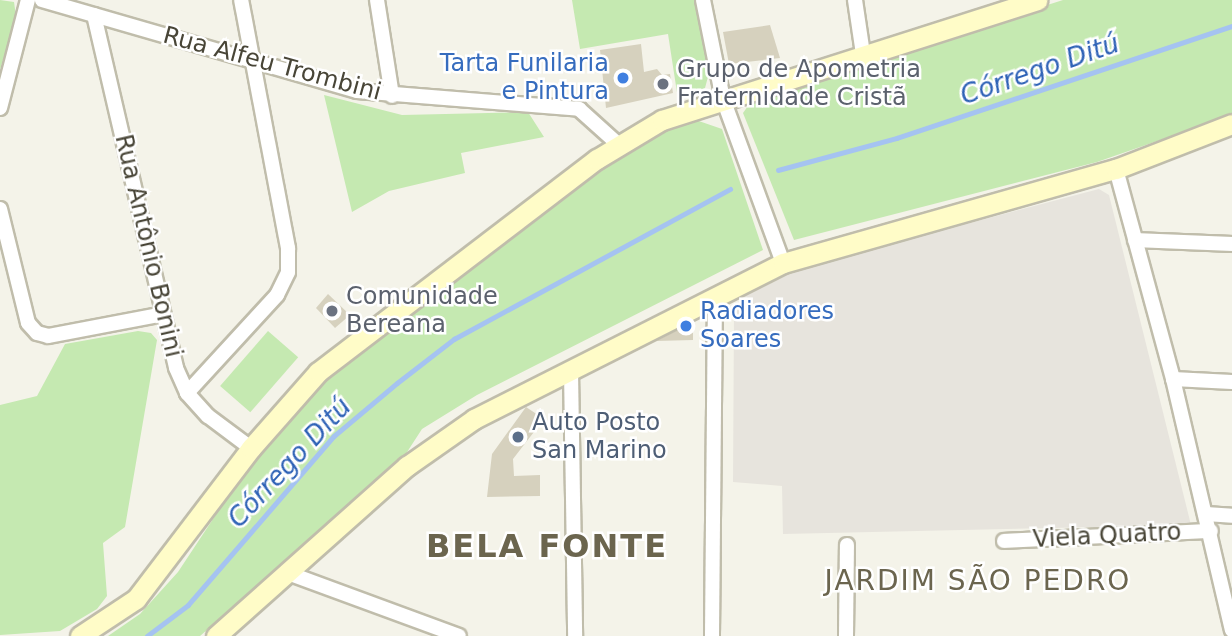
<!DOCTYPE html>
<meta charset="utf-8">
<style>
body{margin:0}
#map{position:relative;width:1232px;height:636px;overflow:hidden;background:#f4f3e9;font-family:"DejaVu Sans",sans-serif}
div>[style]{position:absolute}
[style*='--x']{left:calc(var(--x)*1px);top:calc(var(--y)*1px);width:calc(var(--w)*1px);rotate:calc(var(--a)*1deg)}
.industrial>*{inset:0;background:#e7e4dd}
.green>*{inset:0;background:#c5e9b1;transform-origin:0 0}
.stream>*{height:4.5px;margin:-2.25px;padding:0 2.25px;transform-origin:2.25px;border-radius:2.25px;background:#a5c3f1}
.building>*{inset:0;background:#d6d1be}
.roads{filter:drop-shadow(2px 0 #c0bdab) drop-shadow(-2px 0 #c0bdab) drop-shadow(0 2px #c0bdab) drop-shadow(0 -2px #c0bdab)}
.street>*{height:14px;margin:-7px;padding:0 7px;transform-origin:7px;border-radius:7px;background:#fff}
.secondary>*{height:19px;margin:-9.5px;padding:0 9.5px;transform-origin:9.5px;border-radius:9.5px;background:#fffcc8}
.dots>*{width:19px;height:19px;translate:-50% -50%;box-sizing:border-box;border:4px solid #fff;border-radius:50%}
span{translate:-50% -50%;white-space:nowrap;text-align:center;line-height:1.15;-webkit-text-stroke:5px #fff;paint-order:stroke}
.street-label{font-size:24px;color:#484537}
.shop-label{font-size:24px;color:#366cbe}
.right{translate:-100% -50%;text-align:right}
.left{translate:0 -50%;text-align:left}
.worship-label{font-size:24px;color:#5b616d}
.service-label{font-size:24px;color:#4e5e75}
.water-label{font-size:26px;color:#2e62b6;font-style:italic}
.quarter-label{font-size:28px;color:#6b654e;letter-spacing:2px}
.district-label{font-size:32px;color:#6b654e;font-weight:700;letter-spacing:2px}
</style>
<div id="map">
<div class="industrial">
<i style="clip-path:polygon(1099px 189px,1109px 195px,1191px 525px,783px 534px,782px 486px,733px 482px,734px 311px,746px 292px,802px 267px)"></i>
</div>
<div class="green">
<i style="clip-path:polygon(0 0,14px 2px,16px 16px,0 70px)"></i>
<i style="clip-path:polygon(572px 0,696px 0,709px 73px,705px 88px,678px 99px,668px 34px,580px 49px)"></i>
<i style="clip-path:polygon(1063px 0,1232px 0,1232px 115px,1097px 162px,794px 240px,743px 113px,753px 99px)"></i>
<i style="clip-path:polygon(324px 95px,402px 115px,528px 112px,544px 137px,461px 153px,465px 173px,389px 191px,352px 212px)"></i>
<i style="clip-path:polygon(693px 119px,722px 129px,763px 250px,477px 395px,422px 429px,398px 466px,200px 636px,108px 636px,140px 614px,178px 572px,256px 454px,324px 378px,627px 152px,668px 126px)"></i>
<i style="clip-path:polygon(138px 331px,151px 333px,157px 340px,125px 527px,103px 543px,107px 596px,97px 609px,60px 631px,0 635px,0 405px,37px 396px,65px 344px)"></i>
<i style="left:268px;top:331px;width:40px;height:73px;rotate:41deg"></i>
</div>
<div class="stream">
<i style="--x:778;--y:170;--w:123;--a:-15.1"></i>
<i style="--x:897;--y:138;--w:353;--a:-18.5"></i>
<i style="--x:147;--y:636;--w:51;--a:-37.1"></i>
<i style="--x:188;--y:605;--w:223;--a:-49.2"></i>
<i style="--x:334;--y:436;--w:82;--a:-40.1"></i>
<i style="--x:397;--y:383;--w:72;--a:-37.7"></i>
<i style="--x:454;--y:339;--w:314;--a:-28.5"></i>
</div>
<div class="building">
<i style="clip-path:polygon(770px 25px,780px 58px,729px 64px,723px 32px)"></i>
<i style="clip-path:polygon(641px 44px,644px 72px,657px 69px,662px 75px,670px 74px,673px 93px,606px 108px,600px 50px)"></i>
<i style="clip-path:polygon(328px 294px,350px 315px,335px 328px,316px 308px)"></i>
<i style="clip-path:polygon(693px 322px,693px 340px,656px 341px)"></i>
<i style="clip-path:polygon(526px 407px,544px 419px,513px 459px,514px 476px,540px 475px,540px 496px,487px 497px,492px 454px)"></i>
</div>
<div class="roads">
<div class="street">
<i style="--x:42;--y:0;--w:328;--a:16.1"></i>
<i style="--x:357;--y:91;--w:223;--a:4.6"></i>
<i style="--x:579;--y:109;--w:54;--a:42"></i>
<i style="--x:377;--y:0;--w:97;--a:81.1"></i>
<i style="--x:703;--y:0;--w:101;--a:78.6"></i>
<i style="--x:723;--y:99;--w:175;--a:69.9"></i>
<i style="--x:855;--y:0;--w:55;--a:81.6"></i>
<i style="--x:94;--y:15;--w:362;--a:76.9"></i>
<i style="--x:176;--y:368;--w:27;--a:66"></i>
<i style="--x:187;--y:393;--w:31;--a:48"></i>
<i style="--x:208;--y:416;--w:54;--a:36.7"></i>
<i style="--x:0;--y:108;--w:112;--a:-75.5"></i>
<i style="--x:1116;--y:169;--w:218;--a:74.8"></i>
<i style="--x:1173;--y:379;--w:258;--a:76.8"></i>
<i style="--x:0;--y:209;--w:117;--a:76.2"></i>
<i style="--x:28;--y:323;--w:13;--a:48"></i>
<i style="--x:37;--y:333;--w:11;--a:15"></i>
<i style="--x:48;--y:336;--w:117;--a:-10.8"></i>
<i style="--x:1135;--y:240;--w:97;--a:2.4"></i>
<i style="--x:571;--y:371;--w:265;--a:89.1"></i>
<i style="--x:1173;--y:379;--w:59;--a:2.9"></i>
<i style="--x:187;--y:393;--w:133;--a:-47.4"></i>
<i style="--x:277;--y:295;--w:25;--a:-64"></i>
<i style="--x:288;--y:272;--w:24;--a:-90"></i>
<i style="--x:288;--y:248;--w:252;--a:-100.7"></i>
<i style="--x:1206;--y:514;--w:26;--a:4"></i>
<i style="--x:1004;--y:541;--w:207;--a:-2.8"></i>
<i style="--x:288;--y:573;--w:182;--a:20.2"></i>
<i style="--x:712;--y:636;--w:337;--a:-89.5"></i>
<i style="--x:846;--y:636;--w:91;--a:-89.4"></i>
</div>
<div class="secondary">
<i style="--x:80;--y:636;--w:67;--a:-33.5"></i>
<i style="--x:136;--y:599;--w:190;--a:-52.7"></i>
<i style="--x:251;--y:448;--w:101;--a:-48.6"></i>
<i style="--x:318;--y:372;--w:351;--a:-37.4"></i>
<i style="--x:597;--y:159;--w:76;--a:-31"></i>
<i style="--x:662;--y:120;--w:394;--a:-17.7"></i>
<i style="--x:216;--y:636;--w:256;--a:-41.7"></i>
<i style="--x:407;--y:466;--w:82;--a:-35"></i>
<i style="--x:474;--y:419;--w:346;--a:-26.8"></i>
<i style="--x:783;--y:263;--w:346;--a:-15.8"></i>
<i style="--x:1116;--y:169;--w:124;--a:-21.2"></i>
</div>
</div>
<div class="dots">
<i style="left:623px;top:78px;background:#3f7fe0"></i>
<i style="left:663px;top:84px;background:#6b7280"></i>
<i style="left:332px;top:311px;background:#6b7280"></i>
<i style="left:686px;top:326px;background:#3f7fe0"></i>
<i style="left:518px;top:437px;background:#5c6f8a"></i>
</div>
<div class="street-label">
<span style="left:272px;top:64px;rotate:15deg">Rua Alfeu Trombini</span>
<span style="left:148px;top:246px;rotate:77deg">Rua Antônio Bonini</span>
<span style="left:1107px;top:536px;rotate:-3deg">Viela Quatro</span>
</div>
<div class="shop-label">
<span class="right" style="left:609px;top:78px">Tarta Funilaria<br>e Pintura</span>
<span class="left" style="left:700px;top:326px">Radiadores<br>Soares</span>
</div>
<div class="worship-label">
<span class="left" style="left:677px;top:84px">Grupo de Apometria<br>Fraternidade Cristã</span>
<span class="left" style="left:346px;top:311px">Comunidade<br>Bereana</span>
</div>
<div class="service-label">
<span class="left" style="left:532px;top:437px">Auto Posto<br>San Marino</span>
</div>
<div class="water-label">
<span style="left:1040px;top:70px;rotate:-19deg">Córrego Ditú</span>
<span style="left:290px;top:463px;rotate:-47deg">Córrego Ditú</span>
</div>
<div class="quarter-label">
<span style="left:978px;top:581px">JARDIM SÃO PEDRO</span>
</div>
<div class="district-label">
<span style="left:547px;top:546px">BELA FONTE</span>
</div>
</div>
